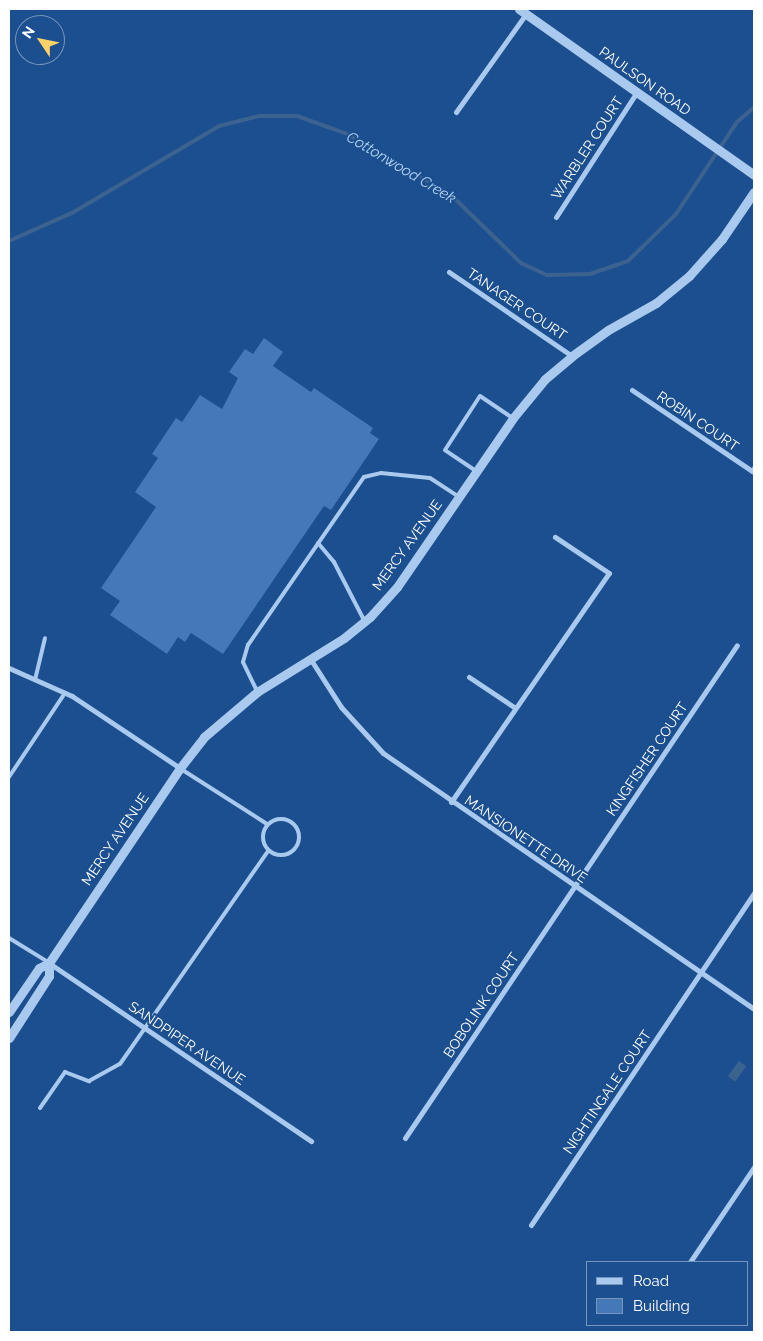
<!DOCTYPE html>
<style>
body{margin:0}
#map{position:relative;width:763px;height:1341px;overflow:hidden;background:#1b4f8f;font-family:Raleway,sans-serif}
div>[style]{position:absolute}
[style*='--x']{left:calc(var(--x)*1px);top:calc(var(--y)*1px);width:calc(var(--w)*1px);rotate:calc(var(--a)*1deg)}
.water>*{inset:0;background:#3c6290;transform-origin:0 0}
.stream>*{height:4px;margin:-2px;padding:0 2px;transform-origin:2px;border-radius:2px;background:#3c6290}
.building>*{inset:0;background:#4478b7}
.service>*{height:4px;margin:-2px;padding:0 2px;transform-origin:2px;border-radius:2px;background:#a9c9ee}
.service>.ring{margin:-2px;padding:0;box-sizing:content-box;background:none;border:4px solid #a9c9ee;border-radius:50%}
.minor>*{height:5px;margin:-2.5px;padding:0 2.5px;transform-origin:2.5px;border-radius:2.5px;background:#a9c9ee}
.tertiary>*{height:9px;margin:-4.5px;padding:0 4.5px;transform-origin:4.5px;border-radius:4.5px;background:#a9c9ee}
span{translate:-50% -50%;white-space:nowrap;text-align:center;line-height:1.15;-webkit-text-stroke:4px #1b4f8f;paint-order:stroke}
.street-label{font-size:14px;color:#fff}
.water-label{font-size:15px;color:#b5d3f5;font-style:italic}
.frame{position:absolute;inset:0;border:10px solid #fff;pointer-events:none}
.legend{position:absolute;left:586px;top:1261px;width:162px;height:65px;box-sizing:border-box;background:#1b4f8f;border:1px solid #7695bc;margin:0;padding:6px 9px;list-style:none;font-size:15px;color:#fff}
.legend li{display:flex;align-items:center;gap:10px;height:25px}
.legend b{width:25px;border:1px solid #7695bc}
.north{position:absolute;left:15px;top:15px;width:50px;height:50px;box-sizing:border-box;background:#1b4f8f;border:1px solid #7695bc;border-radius:50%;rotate:304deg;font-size:14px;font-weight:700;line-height:20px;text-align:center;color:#fff}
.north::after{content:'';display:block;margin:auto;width:18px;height:22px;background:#ffd166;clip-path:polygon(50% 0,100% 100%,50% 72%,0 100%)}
</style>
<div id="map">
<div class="water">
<i style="left:739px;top:1061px;width:9px;height:19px;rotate:36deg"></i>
</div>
<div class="stream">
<i style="--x:9;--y:241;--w:69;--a:-24"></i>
<i style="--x:72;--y:213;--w:171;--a:-30.6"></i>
<i style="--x:219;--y:126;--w:41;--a:-14"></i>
<i style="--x:259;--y:116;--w:38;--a:0"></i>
<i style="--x:297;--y:116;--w:53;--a:19.8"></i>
<i style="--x:347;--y:134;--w:121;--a:30.4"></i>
<i style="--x:451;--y:195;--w:98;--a:44.2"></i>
<i style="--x:521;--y:263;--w:29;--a:25"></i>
<i style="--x:547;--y:275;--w:43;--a:-1.3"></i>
<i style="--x:590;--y:274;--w:40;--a:-18.9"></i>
<i style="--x:628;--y:261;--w:67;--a:-44.4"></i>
<i style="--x:676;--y:214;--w:110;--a:-56.5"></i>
<i style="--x:737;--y:122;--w:23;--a:-41"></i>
</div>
<div class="building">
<i style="clip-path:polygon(264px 338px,283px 352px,273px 366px,311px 392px,314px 388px,373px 428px,370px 433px,379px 439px,331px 510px,324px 506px,223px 654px,191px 633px,185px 642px,178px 637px,167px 654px,110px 615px,120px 601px,101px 588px,156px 507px,135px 492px,158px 458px,152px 454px,176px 418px,182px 422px,200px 395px,222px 409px,238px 378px,229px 372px,245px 349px,253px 354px)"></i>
</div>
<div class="service">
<i style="--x:476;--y:471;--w:37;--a:-146"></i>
<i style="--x:445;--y:450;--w:64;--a:-57.1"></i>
<i style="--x:480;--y:396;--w:40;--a:34"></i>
<i style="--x:318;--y:543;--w:25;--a:50"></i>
<i style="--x:334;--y:562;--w:65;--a:62.7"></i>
<i style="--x:35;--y:680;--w:43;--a:-76.6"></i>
<i style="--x:257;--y:691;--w:32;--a:-116"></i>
<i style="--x:243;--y:662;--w:18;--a:-74"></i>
<i style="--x:248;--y:645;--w:204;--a:-55.4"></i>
<i style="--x:364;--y:477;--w:17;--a:-13"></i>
<i style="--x:381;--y:473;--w:49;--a:5.8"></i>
<i style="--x:430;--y:478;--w:35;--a:33"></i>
<i style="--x:181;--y:769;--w:102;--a:32.6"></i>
<i style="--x:9;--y:777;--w:101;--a:-56.3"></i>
<i class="ring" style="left:263px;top:819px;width:32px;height:32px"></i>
<i style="--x:9;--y:938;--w:46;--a:31.6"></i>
<i style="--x:40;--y:1108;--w:44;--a:-55.2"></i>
<i style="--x:65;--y:1072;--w:26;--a:21"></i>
<i style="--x:89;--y:1081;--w:35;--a:-29"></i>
<i style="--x:120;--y:1064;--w:259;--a:-55.2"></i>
</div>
<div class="minor">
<i style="--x:456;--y:112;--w:120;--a:-54.5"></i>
<i style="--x:556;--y:217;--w:149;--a:-57.1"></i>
<i style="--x:449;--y:272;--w:149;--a:34.3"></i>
<i style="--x:632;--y:390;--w:145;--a:34"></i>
<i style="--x:752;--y:471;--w:4;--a:-56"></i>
<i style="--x:311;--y:660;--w:56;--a:57.4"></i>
<i style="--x:341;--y:707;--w:62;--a:47.6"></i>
<i style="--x:383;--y:753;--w:451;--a:34.6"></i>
<i style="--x:9;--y:668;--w:69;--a:24"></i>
<i style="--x:72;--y:696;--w:130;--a:33.7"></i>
<i style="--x:469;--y:677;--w:54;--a:33.7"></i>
<i style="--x:451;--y:802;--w:278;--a:-55.4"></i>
<i style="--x:609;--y:573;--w:65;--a:-146.3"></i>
<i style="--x:49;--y:963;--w:317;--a:34.2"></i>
<i style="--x:405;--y:1138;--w:594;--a:-56.04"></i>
<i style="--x:531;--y:1225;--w:400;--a:-56.1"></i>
<i style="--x:690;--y:1262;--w:115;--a:-56"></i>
</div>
<div class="tertiary">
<i style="--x:519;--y:9;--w:288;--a:35.2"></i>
<i style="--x:9;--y:1012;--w:53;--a:-55.7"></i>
<i style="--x:39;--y:968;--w:11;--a:-27"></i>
<i style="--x:49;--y:963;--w:235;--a:-56.1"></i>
<i style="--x:180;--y:768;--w:39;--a:-52"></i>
<i style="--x:204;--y:737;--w:70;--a:-40.3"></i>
<i style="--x:257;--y:692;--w:102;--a:-31.8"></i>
<i style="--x:344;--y:638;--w:33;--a:-39"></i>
<i style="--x:370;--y:617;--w:40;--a:-48"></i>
<i style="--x:397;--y:587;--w:205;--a:-55.5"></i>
<i style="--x:513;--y:418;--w:50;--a:-50.6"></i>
<i style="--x:545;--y:379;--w:35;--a:-40"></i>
<i style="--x:572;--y:356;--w:44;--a:-35.8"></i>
<i style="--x:608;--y:330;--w:55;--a:-29.4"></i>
<i style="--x:656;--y:303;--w:43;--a:-39.3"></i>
<i style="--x:689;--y:276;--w:50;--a:-48.3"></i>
<i style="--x:722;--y:239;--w:57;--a:-55.8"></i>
<i style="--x:9;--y:1038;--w:74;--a:-57.2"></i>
<i style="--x:49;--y:976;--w:13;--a:-90"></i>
</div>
<div class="street-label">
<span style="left:645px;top:81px;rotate:35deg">PAULSON ROAD</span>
<span style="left:587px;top:148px;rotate:-57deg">WARBLER COURT</span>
<span style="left:517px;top:304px;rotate:34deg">TANAGER COURT</span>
<span style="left:698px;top:421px;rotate:34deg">ROBIN COURT</span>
<span style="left:407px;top:545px;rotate:-54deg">MERCY AVENUE</span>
<span style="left:647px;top:759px;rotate:-56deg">KINGFISHER COURT</span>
<span style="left:115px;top:839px;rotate:-56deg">MERCY AVENUE</span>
<span style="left:526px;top:839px;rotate:34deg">MANSIONETTE DRIVE</span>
<span style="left:481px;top:1005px;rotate:-56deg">BOBOLINK COURT</span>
<span style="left:187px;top:1043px;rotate:34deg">SANDPIPER AVENUE</span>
<span style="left:607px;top:1092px;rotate:-56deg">NIGHTINGALE COURT</span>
</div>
<div class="water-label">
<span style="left:401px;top:168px;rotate:31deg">Cottonwood Creek</span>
</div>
<div class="frame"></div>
<ul class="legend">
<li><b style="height:6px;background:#a9c9ee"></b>Road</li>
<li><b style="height:14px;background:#4478b7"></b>Building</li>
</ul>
<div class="north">N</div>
</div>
